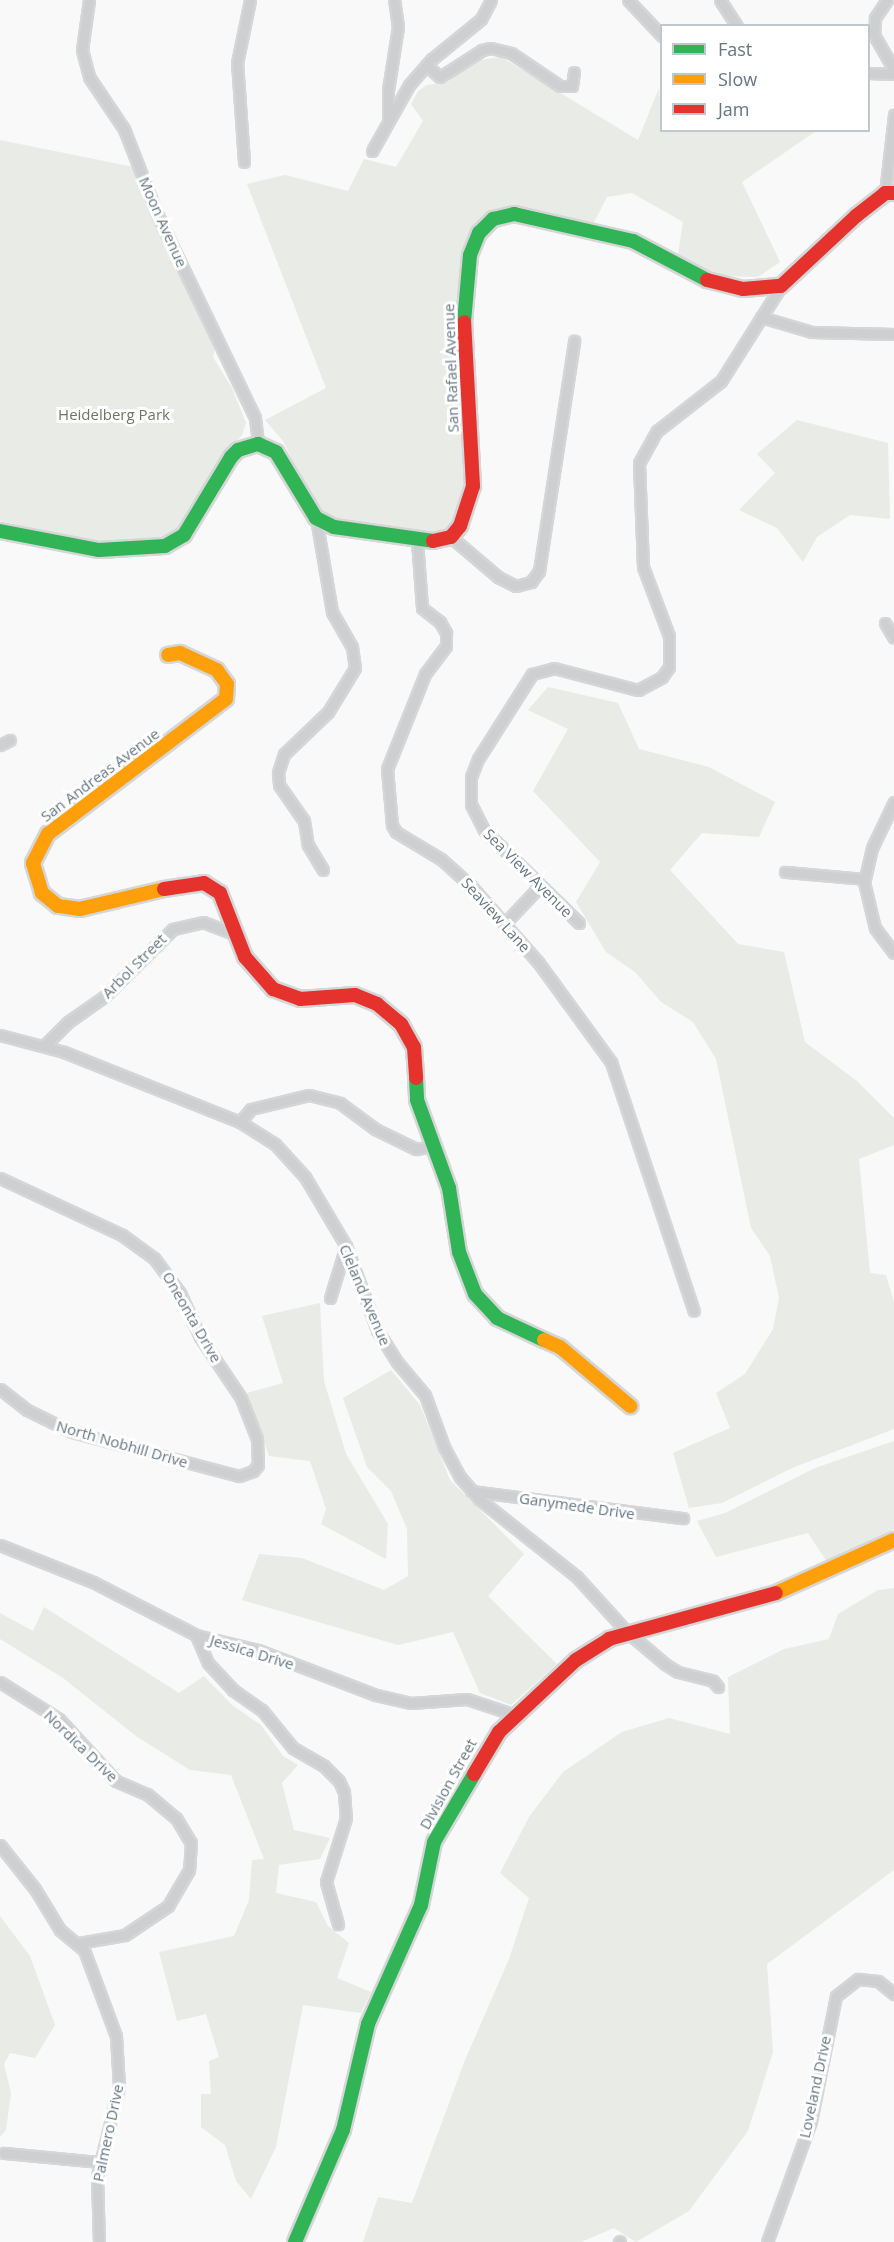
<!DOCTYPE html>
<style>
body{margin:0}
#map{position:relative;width:894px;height:2242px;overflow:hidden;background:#f9f9f9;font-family:"Open Sans",sans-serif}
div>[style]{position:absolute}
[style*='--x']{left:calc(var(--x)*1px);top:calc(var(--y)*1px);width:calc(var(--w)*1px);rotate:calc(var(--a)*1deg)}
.green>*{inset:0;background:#e8ebe6}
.roads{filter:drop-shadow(2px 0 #d5d6d7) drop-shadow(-2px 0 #d5d6d7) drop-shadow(0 2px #d5d6d7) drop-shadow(0 -2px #d5d6d7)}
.street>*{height:9px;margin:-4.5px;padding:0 4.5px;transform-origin:4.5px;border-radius:4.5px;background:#cecfd0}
.fast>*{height:14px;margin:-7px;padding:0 7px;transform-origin:7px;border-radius:7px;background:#30b455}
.slow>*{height:14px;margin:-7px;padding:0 7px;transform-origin:7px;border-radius:7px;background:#ff9f0a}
.jam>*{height:14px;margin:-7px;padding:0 7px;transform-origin:7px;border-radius:7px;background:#e5322d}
span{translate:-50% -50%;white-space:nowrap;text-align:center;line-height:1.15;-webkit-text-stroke:6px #fff;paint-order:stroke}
.street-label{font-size:15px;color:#657683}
.park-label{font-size:15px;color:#687a64}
.legend{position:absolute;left:660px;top:24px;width:210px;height:108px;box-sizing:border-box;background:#fff;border:2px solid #c1c8cd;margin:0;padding:8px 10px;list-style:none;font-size:18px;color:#657683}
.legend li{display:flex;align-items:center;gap:12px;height:30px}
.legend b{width:30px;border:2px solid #c1c8cd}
</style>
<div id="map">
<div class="green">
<i style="clip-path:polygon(501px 57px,638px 140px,659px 88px,662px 130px,816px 131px,742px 182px,780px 262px,758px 277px,717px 276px,678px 254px,683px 222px,632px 193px,607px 197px,593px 224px,487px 217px,474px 228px,463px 254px,458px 344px,466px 502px,446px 532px,364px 527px,325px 515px,308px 493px,283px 441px,265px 420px,326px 388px,247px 184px,285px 175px,348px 191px,364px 159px,396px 167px,423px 121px,411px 104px,418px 91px,427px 85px,448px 82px,474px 61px)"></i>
<i style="clip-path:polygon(0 140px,134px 167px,155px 223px,215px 348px,213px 357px,232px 388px,246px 423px,242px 435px,224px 455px,180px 528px,161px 539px,98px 543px,0 521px)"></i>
<i style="clip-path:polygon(797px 420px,888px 443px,890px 519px,850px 515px,817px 537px,803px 562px,777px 528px,739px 510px,775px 473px,757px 454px)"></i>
<i style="clip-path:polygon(548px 687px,618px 703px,639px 749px,709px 767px,775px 802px,759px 837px,702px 833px,670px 870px,738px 944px,784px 952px,805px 1042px,857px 1081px,894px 1118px,894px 1145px,859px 1159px,870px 1273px,886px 1275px,894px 1302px,894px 1429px,792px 1468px,722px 1503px,689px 1508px,673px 1453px,730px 1428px,716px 1393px,745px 1374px,773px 1329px,779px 1298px,770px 1256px,751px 1228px,716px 1059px,693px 1022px,661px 1002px,635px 972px,606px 952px,576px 902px,600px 862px,533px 791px,568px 729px,528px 710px)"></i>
<i style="clip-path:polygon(320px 1303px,324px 1381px,346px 1454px,388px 1524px,386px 1559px,321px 1524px,326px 1509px,310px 1461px,269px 1456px,247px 1393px,283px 1383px,262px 1316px)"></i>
<i style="clip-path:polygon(391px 1370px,420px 1405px,450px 1480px,524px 1554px,488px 1596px,557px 1664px,511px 1705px,480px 1693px,453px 1632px,398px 1645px,242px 1600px,259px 1554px,302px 1558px,384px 1590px,408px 1576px,407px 1529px,391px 1491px,367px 1467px,343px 1398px)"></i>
<i style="clip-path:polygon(894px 1441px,894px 1529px,827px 1562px,808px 1533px,716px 1557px,697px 1521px,725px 1513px,815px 1468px)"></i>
<i style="clip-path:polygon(894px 1588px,894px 1870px,767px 1964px,773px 2052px,748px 2131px,689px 2211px,636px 2242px,614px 2228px,581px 2242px,363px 2242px,378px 2197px,412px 2203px,465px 2060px,509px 1959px,529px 1898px,500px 1873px,529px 1817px,563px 1772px,622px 1732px,669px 1718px,730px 1734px,728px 1677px,784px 1649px,829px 1639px,838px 1614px,878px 1590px)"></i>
<i style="clip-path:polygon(44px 1607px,179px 1693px,204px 1676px,232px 1705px,261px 1725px,283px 1756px,298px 1765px,282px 1783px,294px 1830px,330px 1838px,320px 1859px,279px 1865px,276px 1893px,316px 1902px,328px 1926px,349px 1943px,337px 1978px,371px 1992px,361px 2013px,303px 2005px,276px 2147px,251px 2199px,236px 2181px,225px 2145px,201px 2127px,201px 2094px,211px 2094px,209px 2061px,219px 2057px,206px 2014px,177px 2021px,159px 1952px,234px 1936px,249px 1900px,252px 1860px,264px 1859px,231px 1775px,190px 1770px,136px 1736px,63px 1678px,0 1639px,0 1613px,33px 1631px)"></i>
<i style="clip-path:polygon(0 1916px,30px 1956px,55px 2025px,35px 2058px,10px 2053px,4px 2064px,11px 2093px,6px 2130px,0 2137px)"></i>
</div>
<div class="roads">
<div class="street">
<i style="--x:89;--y:0;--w:50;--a:98"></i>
<i style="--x:82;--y:50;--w:28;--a:75"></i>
<i style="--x:89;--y:77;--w:63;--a:56.1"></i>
<i style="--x:124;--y:129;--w:93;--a:68.7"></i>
<i style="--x:158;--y:216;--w:224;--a:64.3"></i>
<i style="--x:255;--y:418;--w:26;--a:83"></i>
<i style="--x:628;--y:0;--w:50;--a:46.6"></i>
<i style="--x:720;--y:0;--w:31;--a:57"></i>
<i style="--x:887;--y:0;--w:22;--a:124"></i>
<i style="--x:875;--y:18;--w:17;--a:93"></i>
<i style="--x:874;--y:35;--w:39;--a:60"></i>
<i style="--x:426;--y:65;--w:18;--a:41"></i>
<i style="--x:440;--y:77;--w:50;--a:-32.7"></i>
<i style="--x:482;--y:50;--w:9;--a:-13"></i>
<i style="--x:491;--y:48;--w:21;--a:14"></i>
<i style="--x:511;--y:53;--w:59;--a:34"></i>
<i style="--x:560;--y:86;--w:12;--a:0"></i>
<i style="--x:572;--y:86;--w:14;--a:-82"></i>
<i style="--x:868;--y:73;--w:26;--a:2"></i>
<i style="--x:388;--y:119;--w:29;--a:-90"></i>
<i style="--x:388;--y:90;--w:64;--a:-81"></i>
<i style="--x:398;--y:27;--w:27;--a:-98"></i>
<i style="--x:372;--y:151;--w:76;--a:-60.7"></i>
<i style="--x:409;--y:85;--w:35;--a:-49"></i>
<i style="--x:432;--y:59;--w:63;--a:-39.2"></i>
<i style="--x:481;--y:19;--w:21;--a:-62"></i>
<i style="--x:244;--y:162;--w:99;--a:-94"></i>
<i style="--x:237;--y:63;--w:64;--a:-78.3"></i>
<i style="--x:885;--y:193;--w:79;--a:-83.4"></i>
<i style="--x:761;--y:317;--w:53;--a:16.4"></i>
<i style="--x:812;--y:332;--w:82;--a:1.4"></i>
<i style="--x:316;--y:518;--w:95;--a:80.3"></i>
<i style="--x:332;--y:612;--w:40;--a:60.3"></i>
<i style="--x:352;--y:647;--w:21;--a:82"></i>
<i style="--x:355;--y:668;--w:52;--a:121.5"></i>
<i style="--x:328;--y:712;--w:61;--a:136.3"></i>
<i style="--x:284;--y:754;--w:20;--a:108"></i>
<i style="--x:278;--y:773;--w:12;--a:85"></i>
<i style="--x:279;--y:785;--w:44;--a:55.2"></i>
<i style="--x:304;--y:821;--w:24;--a:81"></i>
<i style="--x:308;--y:845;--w:29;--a:59"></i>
<i style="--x:451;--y:537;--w:62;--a:40.4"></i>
<i style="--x:498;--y:577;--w:20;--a:27"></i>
<i style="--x:516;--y:586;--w:16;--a:-15"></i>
<i style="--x:531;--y:582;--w:14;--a:-54"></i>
<i style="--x:539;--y:571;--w:233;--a:-81.3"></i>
<i style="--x:417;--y:541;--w:67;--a:85.7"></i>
<i style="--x:422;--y:608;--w:23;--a:38"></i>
<i style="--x:440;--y:622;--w:13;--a:61"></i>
<i style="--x:446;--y:633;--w:13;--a:90"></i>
<i style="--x:446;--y:646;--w:35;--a:127"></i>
<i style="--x:425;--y:674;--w:102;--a:111.8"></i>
<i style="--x:387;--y:769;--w:56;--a:84.9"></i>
<i style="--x:392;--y:825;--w:8;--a:60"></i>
<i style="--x:396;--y:832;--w:52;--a:31"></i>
<i style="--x:441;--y:859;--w:39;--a:42"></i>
<i style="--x:470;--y:885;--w:103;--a:48.6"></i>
<i style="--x:538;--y:962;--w:124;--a:53.9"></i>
<i style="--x:611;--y:1062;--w:262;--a:71.6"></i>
<i style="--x:885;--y:623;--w:17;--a:59"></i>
<i style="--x:0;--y:745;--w:11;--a:-27"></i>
<i style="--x:894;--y:802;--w:51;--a:115.6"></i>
<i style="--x:872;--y:848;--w:35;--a:103"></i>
<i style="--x:864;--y:882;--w:47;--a:76.6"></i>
<i style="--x:875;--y:928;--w:31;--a:53"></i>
<i style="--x:785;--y:872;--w:80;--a:5"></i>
<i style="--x:505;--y:923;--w:51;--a:-46.6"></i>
<i style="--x:579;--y:923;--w:133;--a:-135.6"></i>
<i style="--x:484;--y:830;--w:29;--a:-117"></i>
<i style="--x:471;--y:804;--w:27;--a:-90"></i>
<i style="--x:471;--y:777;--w:19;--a:-69"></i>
<i style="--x:478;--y:759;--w:101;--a:-57.6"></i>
<i style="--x:532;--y:674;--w:23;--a:-15"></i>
<i style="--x:554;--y:668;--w:87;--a:14.7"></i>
<i style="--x:638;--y:690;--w:27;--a:-28"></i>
<i style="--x:662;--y:677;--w:12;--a:-55"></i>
<i style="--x:669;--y:667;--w:31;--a:-90"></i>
<i style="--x:669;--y:636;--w:74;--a:-110.6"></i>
<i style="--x:643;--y:567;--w:104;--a:-92.2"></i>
<i style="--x:639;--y:463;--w:37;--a:-61"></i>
<i style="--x:657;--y:431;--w:81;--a:-38"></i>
<i style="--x:721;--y:381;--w:112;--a:-57.7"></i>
<i style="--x:0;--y:1035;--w:66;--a:14.9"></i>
<i style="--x:64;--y:1052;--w:189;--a:21.7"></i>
<i style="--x:240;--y:1122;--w:41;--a:32.2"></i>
<i style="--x:275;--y:1144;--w:45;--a:47.7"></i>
<i style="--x:305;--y:1177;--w:80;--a:59.3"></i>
<i style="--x:346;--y:1246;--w:90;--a:69.7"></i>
<i style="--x:377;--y:1330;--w:38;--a:58"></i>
<i style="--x:397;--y:1362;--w:43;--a:49.7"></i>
<i style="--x:425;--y:1395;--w:55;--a:69.9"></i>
<i style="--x:444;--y:1447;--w:34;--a:62"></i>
<i style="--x:460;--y:1477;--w:29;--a:49"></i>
<i style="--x:479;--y:1499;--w:125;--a:38.5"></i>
<i style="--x:577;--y:1577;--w:73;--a:47.8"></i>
<i style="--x:626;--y:1631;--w:51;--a:40.2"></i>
<i style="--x:665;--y:1664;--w:15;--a:32"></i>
<i style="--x:678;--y:1672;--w:36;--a:14"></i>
<i style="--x:713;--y:1681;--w:8;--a:50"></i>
<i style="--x:44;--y:1046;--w:34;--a:-45"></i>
<i style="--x:68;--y:1022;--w:45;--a:-35.1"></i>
<i style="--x:105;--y:996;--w:95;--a:-44.6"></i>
<i style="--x:173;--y:929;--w:31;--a:-13"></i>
<i style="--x:203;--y:922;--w:34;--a:21"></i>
<i style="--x:240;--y:1122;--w:17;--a:-50"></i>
<i style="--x:251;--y:1109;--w:60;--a:-13.6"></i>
<i style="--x:309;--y:1095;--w:32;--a:14"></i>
<i style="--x:340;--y:1103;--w:44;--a:36.6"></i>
<i style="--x:375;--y:1129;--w:46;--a:26"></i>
<i style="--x:416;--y:1149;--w:17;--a:-10"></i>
<i style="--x:0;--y:1178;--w:135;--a:25"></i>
<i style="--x:122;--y:1235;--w:39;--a:36"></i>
<i style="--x:154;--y:1258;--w:44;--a:53.4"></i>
<i style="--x:180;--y:1293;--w:48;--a:65.6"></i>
<i style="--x:200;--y:1337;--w:73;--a:56.1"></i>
<i style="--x:241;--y:1398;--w:44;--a:68.7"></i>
<i style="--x:257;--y:1439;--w:26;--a:88"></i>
<i style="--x:258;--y:1465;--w:8;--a:130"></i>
<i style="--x:253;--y:1471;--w:15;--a:160"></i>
<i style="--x:239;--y:1476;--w:173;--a:-165.2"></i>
<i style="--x:72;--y:1432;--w:50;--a:-153.9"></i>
<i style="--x:27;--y:1410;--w:34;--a:-142"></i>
<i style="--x:330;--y:1298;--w:54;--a:-72.9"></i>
<i style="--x:471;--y:1491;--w:214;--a:7.3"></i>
<i style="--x:0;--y:1545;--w:100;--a:21.7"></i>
<i style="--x:93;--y:1582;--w:116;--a:27.2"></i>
<i style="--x:196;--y:1635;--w:64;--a:13.6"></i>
<i style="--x:258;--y:1650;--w:126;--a:20.9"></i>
<i style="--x:376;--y:1695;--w:36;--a:13"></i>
<i style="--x:411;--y:1703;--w:56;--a:-4.1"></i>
<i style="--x:467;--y:1699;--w:51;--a:18.4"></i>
<i style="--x:196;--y:1635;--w:30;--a:67"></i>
<i style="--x:208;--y:1663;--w:37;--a:47"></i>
<i style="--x:233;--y:1690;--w:35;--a:35"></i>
<i style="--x:262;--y:1710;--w:49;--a:50.8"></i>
<i style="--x:293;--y:1748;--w:36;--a:30"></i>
<i style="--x:324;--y:1766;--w:21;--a:45"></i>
<i style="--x:339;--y:1781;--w:12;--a:66"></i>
<i style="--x:344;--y:1792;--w:26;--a:86"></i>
<i style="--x:346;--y:1818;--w:67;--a:107.4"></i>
<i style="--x:326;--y:1882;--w:44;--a:74.1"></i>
<i style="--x:0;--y:1682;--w:70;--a:32.1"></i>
<i style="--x:59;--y:1719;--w:84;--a:47.4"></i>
<i style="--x:116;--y:1781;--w:34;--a:23"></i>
<i style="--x:147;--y:1794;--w:38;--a:40"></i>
<i style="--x:176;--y:1818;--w:29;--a:59"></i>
<i style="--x:191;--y:1843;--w:27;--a:94"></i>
<i style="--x:189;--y:1870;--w:42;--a:120.3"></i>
<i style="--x:168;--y:1906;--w:52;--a:146"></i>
<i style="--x:125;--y:1935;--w:48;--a:170.3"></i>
<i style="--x:0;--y:1845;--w:56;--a:51.5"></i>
<i style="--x:35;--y:1889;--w:48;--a:58.6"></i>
<i style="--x:60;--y:1930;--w:31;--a:40"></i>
<i style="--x:84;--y:1950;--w:92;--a:69.6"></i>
<i style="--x:116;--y:2036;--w:51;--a:86.6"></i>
<i style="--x:119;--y:2087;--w:92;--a:103.9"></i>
<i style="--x:97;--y:2176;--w:66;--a:88.3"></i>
<i style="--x:4;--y:2153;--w:95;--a:5.4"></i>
<i style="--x:619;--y:2242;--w:1;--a:-45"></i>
<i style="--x:767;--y:2242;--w:129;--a:-70"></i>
<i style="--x:811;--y:2121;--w:127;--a:-78.7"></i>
<i style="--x:836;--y:1996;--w:28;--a:-38"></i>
<i style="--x:858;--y:1979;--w:20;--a:6"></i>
<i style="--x:878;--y:1981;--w:21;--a:39"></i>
</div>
<div class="fast">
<i style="--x:464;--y:322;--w:67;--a:-84.9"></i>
<i style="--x:470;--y:255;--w:24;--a:-68"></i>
<i style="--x:479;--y:233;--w:20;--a:-45"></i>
<i style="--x:493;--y:219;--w:22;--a:-13"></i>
<i style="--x:514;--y:214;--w:122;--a:12.8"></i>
<i style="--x:633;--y:241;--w:84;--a:27.8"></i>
<i style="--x:0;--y:531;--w:101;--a:10.9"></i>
<i style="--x:99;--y:550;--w:66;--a:-3.5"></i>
<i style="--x:165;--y:546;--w:22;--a:-30"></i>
<i style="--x:184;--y:535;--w:91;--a:-58.9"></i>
<i style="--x:231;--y:457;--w:10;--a:-45"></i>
<i style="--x:238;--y:450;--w:21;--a:-17"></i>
<i style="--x:258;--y:444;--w:20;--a:24"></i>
<i style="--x:276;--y:452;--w:77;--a:58.8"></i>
<i style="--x:316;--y:518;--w:20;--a:27"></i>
<i style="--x:334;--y:527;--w:100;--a:8"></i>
<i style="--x:416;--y:1078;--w:22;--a:87"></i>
<i style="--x:417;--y:1100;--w:94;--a:70"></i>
<i style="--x:449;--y:1188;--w:65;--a:81.1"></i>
<i style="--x:459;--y:1252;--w:45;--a:69.1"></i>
<i style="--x:475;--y:1294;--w:33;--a:47"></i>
<i style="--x:497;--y:1318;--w:52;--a:25.1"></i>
<i style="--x:295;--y:2242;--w:122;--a:-66.8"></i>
<i style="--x:343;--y:2130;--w:109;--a:-76.7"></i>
<i style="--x:368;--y:2024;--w:130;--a:-66"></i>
<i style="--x:421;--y:1905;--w:64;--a:-78.3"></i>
<i style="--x:434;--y:1842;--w:79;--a:-59.5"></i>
</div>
<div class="slow">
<i style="--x:164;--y:889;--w:86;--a:166.6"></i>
<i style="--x:80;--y:909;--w:22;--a:-172"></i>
<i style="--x:58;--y:906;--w:21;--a:-141"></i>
<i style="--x:42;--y:893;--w:31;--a:-107"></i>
<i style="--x:33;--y:863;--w:33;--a:-63"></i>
<i style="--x:48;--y:834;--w:223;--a:-37.2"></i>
<i style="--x:226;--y:699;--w:15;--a:-86"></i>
<i style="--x:227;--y:684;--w:17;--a:-126"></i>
<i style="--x:217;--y:670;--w:41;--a:-155.3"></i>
<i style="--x:180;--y:653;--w:12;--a:171"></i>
<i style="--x:544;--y:1340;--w:17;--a:24"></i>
<i style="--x:560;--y:1347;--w:92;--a:40.1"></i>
<i style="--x:776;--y:1593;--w:129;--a:-24.2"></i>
</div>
<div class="jam">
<i style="--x:707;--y:280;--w:37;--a:14"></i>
<i style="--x:743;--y:289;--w:38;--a:-5"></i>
<i style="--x:781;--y:286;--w:103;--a:-43"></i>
<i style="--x:856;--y:216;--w:37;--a:-38"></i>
<i style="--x:885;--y:193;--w:9;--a:0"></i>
<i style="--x:433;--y:541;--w:18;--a:-13"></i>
<i style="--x:451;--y:537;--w:14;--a:-51"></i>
<i style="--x:460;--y:526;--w:42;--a:-72"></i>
<i style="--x:473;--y:486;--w:164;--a:-93.1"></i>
<i style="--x:164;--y:889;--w:40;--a:-8.5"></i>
<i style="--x:204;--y:883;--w:19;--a:32"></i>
<i style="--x:220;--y:893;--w:69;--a:68.7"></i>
<i style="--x:245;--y:957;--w:43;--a:48.8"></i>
<i style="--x:273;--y:989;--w:29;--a:20"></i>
<i style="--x:300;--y:999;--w:55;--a:-4.2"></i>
<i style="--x:355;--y:995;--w:24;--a:22"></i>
<i style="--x:377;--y:1004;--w:31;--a:40"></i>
<i style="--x:401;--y:1024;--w:26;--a:61"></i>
<i style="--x:414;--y:1047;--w:31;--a:86"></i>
<i style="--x:474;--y:1774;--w:49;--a:-59.2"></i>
<i style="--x:499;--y:1732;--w:105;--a:-43.1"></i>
<i style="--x:576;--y:1660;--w:39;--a:-32"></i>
<i style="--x:609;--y:1639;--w:173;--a:-15.4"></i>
</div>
</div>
<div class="street-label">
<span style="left:163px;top:222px;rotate:66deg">Moon Avenue</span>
<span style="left:451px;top:368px;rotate:-92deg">San Rafael Avenue</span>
<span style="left:100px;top:775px;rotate:-37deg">San Andreas Avenue</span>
<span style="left:528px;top:873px;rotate:45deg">Sea View Avenue</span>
<span style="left:496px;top:915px;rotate:48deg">Seaview Lane</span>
<span style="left:134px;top:966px;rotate:-45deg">Arbol Street</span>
<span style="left:365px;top:1295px;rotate:67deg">Cleland Avenue</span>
<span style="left:192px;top:1317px;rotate:60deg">Oneonta Drive</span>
<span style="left:122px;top:1444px;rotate:16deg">North Nobhill Drive</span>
<span style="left:577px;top:1506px;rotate:8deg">Ganymede Drive</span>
<span style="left:252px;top:1652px;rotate:17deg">Jessica Drive</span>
<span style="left:81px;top:1746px;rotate:44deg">Nordica Drive</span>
<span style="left:448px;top:1784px;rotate:-61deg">Division Street</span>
<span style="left:815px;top:2087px;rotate:-78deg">Loveland Drive</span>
<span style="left:108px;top:2133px;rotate:-78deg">Palmero Drive</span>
</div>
<div class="park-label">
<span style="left:114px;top:415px">Heidelberg Park</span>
</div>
<ul class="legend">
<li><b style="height:8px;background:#30b455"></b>Fast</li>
<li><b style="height:8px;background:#ff9f0a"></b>Slow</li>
<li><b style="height:8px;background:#e5322d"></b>Jam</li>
</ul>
</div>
